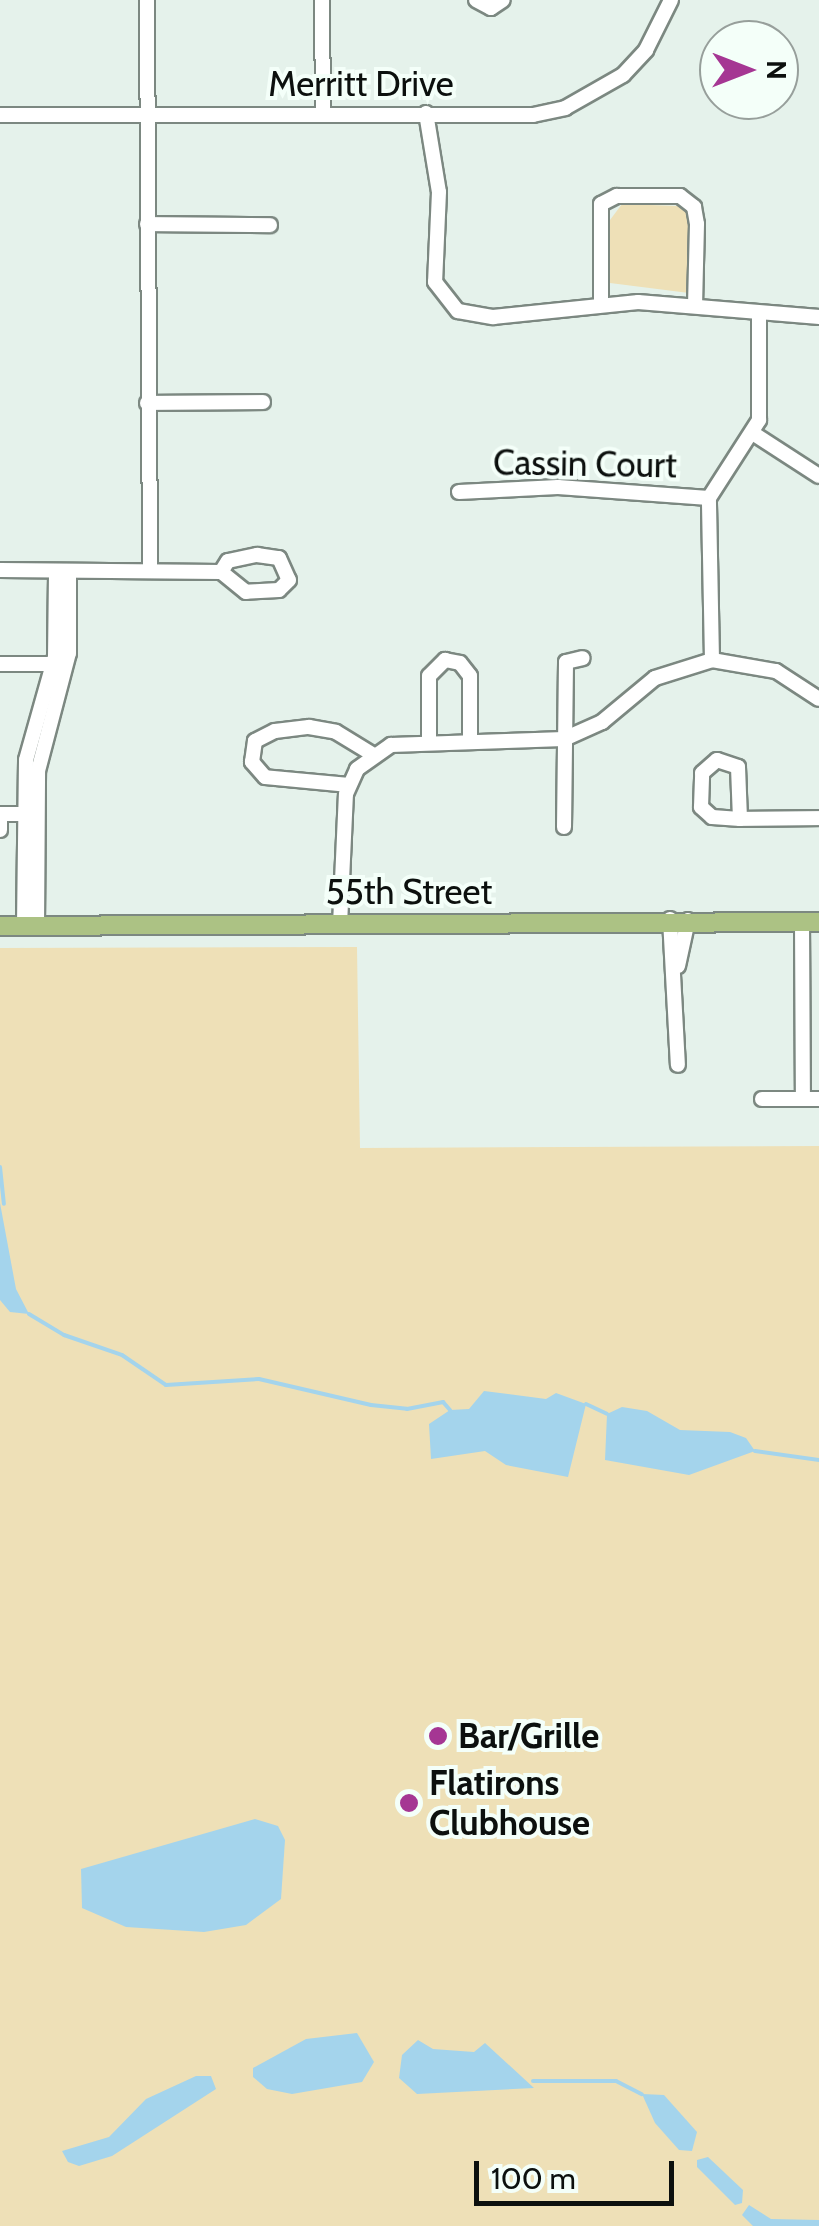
<!DOCTYPE html>
<style>
body{margin:0}
#map{position:relative;width:819px;height:2226px;overflow:hidden;background:#e5f2eb;font-family:Cabin,sans-serif}
div>[style]{position:absolute}
[style*='--x']{left:calc(var(--x)*1px);top:calc(var(--y)*1px);width:calc(var(--w)*1px);rotate:calc(var(--a)*1deg)}
.green>*{inset:0;background:#eee0b7}
.water>*{inset:0;background:#a4d4ec}
.stream>*{height:4px;margin:-2px;padding:0 2px;transform-origin:2px;border-radius:2px;background:#a4d4ec}
.roads{filter:drop-shadow(2px 0 #7c8881) drop-shadow(-2px 0 #7c8881) drop-shadow(0 2px #7c8881) drop-shadow(0 -2px #7c8881)}
.minor>*{height:14px;margin:-7px;padding:0 7px;transform-origin:7px;border-radius:7px;background:#fff}
.major>*{height:18px;margin:-9px;padding:0 9px;transform-origin:9px;border-radius:9px;background:#acc284}
.dots>*{width:28px;height:28px;translate:-50% -50%;box-sizing:border-box;border:5px solid #f4fff9;border-radius:50%}
span{translate:-50% -50%;white-space:nowrap;text-align:center;line-height:1.15;-webkit-text-stroke:8px #f4fff9;paint-order:stroke}
.street-label{font-size:35px;color:#0c100e}
.poi-label{font-size:35px;color:#0c100e;font-weight:700}
.left{translate:0 -50%;text-align:left}
.north{position:absolute;left:699px;top:20px;width:100px;height:100px;box-sizing:border-box;background:#f4fff9;border:2px solid #979f9b;border-radius:50%;rotate:90deg;font-size:28px;font-weight:700;line-height:40px;text-align:center;color:#0c100e}
.north::after{content:'';display:block;margin:auto;width:35px;height:45px;background:#a53693;clip-path:polygon(50% 0,100% 100%,50% 72%,0 100%)}
.scale{position:absolute;left:474px;top:2161px;width:200px;height:45px;box-sizing:border-box;border:5px solid #0c100e;border-top:0;padding-left:12px;font-size:30px;line-height:35px;white-space:nowrap;color:#0c100e;-webkit-text-stroke:8px #f4fff9;paint-order:stroke}
</style>
<div id="map">
<div class="green">
<i style="clip-path:polygon(622px 204px,678px 206px,688px 213px,689px 293px,610px 283px,607px 224px)"></i>
<i style="clip-path:polygon(357px 947px,360px 1148px,819px 1146px,819px 2226px,0 2226px,0 948px)"></i>
</div>
<div class="water">
<i style="clip-path:polygon(0 1203px,16px 1289px,29px 1314px,10px 1312px,0 1300px)"></i>
<i style="clip-path:polygon(484px 1391px,546px 1399px,556px 1393px,586px 1404px,568px 1477px,506px 1465px,485px 1451px,431px 1459px,429px 1424px,450px 1410px,469px 1409px)"></i>
<i style="clip-path:polygon(622px 1407px,647px 1411px,680px 1430px,730px 1432px,746px 1438px,755px 1451px,689px 1475px,605px 1460px,607px 1414px)"></i>
<i style="clip-path:polygon(255px 1819px,278px 1826px,285px 1840px,281px 1899px,246px 1925px,204px 1932px,126px 1927px,82px 1908px,81px 1869px)"></i>
<i style="clip-path:polygon(357px 2033px,374px 2062px,362px 2082px,292px 2094px,267px 2089px,253px 2077px,253px 2068px,306px 2039px)"></i>
<i style="clip-path:polygon(418px 2040px,433px 2049px,474px 2052px,485px 2043px,534px 2088px,417px 2094px,399px 2078px,402px 2055px)"></i>
<i style="clip-path:polygon(196px 2076px,211px 2076px,216px 2089px,112px 2156px,79px 2166px,68px 2162px,62px 2151px,109px 2137px,146px 2099px)"></i>
<i style="clip-path:polygon(642px 2094px,664px 2095px,697px 2132px,692px 2151px,679px 2150px,655px 2123px)"></i>
<i style="clip-path:polygon(708px 2157px,743px 2190px,742px 2203px,735px 2205px,697px 2167px,697px 2160px)"></i>
<i style="clip-path:polygon(749px 2205px,771px 2219px,819px 2220px,819px 2226px,753px 2226px,742px 2215px)"></i>
</div>
<div class="stream">
<i style="--x:0;--y:1167;--w:37;--a:84"></i>
<i style="--x:29;--y:1314;--w:41;--a:31"></i>
<i style="--x:64;--y:1335;--w:61;--a:19"></i>
<i style="--x:122;--y:1355;--w:53;--a:34.3"></i>
<i style="--x:166;--y:1385;--w:93;--a:-3.7"></i>
<i style="--x:259;--y:1379;--w:115;--a:13.1"></i>
<i style="--x:371;--y:1405;--w:36;--a:6"></i>
<i style="--x:407;--y:1409;--w:37;--a:-11"></i>
<i style="--x:443;--y:1402;--w:11;--a:49"></i>
<i style="--x:586;--y:1404;--w:23;--a:25"></i>
<i style="--x:755;--y:1451;--w:65;--a:8"></i>
<i style="--x:533;--y:2081;--w:83;--a:0"></i>
<i style="--x:616;--y:2081;--w:29;--a:27"></i>
</div>
<div class="roads">
<div class="minor">
<i style="--x:147;--y:0;--w:570;--a:89.7"></i>
<i style="--x:322;--y:0;--w:114;--a:89.5"></i>
<i style="--x:476;--y:0;--w:17;--a:28"></i>
<i style="--x:491;--y:8;--w:14;--a:-34"></i>
<i style="--x:426;--y:113;--w:80;--a:80.7"></i>
<i style="--x:439;--y:192;--w:90;--a:92.5"></i>
<i style="--x:435;--y:282;--w:37;--a:52"></i>
<i style="--x:458;--y:311;--w:36;--a:10"></i>
<i style="--x:493;--y:317;--w:146;--a:-5.9"></i>
<i style="--x:638;--y:302;--w:182;--a:4.7"></i>
<i style="--x:0;--y:115;--w:533;--a:0"></i>
<i style="--x:533;--y:115;--w:33;--a:-12"></i>
<i style="--x:565;--y:108;--w:67;--a:-29.6"></i>
<i style="--x:623;--y:75;--w:34;--a:-47"></i>
<i style="--x:646;--y:50;--w:56;--a:-63.4"></i>
<i style="--x:147;--y:224;--w:123;--a:0.5"></i>
<i style="--x:601;--y:303;--w:99;--a:-90"></i>
<i style="--x:601;--y:204;--w:18;--a:-27"></i>
<i style="--x:617;--y:196;--w:63;--a:0"></i>
<i style="--x:680;--y:196;--w:18;--a:38"></i>
<i style="--x:694;--y:207;--w:17;--a:80"></i>
<i style="--x:697;--y:224;--w:81;--a:91.4"></i>
<i style="--x:147;--y:403;--w:116;--a:-0.5"></i>
<i style="--x:754;--y:434;--w:77;--a:32.9"></i>
<i style="--x:459;--y:492;--w:99;--a:-2.9"></i>
<i style="--x:558;--y:487;--w:151;--a:4.2"></i>
<i style="--x:0;--y:570;--w:221;--a:0.5"></i>
<i style="--x:221;--y:572;--w:13;--a:-58"></i>
<i style="--x:228;--y:561;--w:30;--a:-12"></i>
<i style="--x:257;--y:555;--w:22;--a:8"></i>
<i style="--x:279;--y:558;--w:24;--a:66"></i>
<i style="--x:289;--y:580;--w:14;--a:135"></i>
<i style="--x:279;--y:590;--w:33;--a:177"></i>
<i style="--x:246;--y:592;--w:32;--a:-141"></i>
<i style="--x:712;--y:660;--w:162;--a:-91.1"></i>
<i style="--x:709;--y:498;--w:93;--a:-57.3"></i>
<i style="--x:759;--y:420;--w:107;--a:-90"></i>
<i style="--x:0;--y:664;--w:61;--a:0"></i>
<i style="--x:429;--y:743;--w:67;--a:-90"></i>
<i style="--x:429;--y:676;--w:23;--a:-45"></i>
<i style="--x:445;--y:660;--w:15;--a:11"></i>
<i style="--x:460;--y:663;--w:16;--a:52"></i>
<i style="--x:470;--y:676;--w:66;--a:90"></i>
<i style="--x:717;--y:760;--w:22;--a:18"></i>
<i style="--x:738;--y:767;--w:52;--a:87.8"></i>
<i style="--x:740;--y:819;--w:28;--a:-176"></i>
<i style="--x:712;--y:817;--w:15;--a:-138"></i>
<i style="--x:701;--y:807;--w:34;--a:-88"></i>
<i style="--x:702;--y:773;--w:20;--a:-41"></i>
<i style="--x:349;--y:785;--w:84;--a:-174.6"></i>
<i style="--x:265;--y:777;--w:20;--a:-131"></i>
<i style="--x:252;--y:762;--w:21;--a:-82"></i>
<i style="--x:255;--y:741;--w:22;--a:-27"></i>
<i style="--x:275;--y:731;--w:34;--a:-7"></i>
<i style="--x:309;--y:727;--w:27;--a:10"></i>
<i style="--x:336;--y:732;--w:42;--a:31.4"></i>
<i style="--x:740;--y:819;--w:79;--a:-0.7"></i>
<i style="--x:564;--y:827;--w:165;--a:-89.3"></i>
<i style="--x:566;--y:662;--w:17;--a:-13"></i>
<i style="--x:0;--y:830;--w:16;--a:-90"></i>
<i style="--x:0;--y:814;--w:29;--a:0"></i>
<i style="--x:670;--y:919;--w:146;--a:86.9"></i>
<i style="--x:802;--y:922;--w:177;--a:89.7"></i>
<i style="--x:24;--y:925;--w:165;--a:-89.3"></i>
<i style="--x:26;--y:760;--w:107;--a:-74.3"></i>
<i style="--x:55;--y:657;--w:86;--a:-89.3"></i>
<i style="--x:37;--y:925;--w:154;--a:-89.6"></i>
<i style="--x:38;--y:771;--w:122;--a:-75.3"></i>
<i style="--x:69;--y:653;--w:82;--a:-90"></i>
<i style="--x:340;--y:925;--w:131;--a:-87.4"></i>
<i style="--x:346;--y:794;--w:27;--a:-66"></i>
<i style="--x:357;--y:769;--w:42;--a:-35.2"></i>
<i style="--x:391;--y:745;--w:173;--a:-2"></i>
<i style="--x:564;--y:739;--w:42;--a:-24.1"></i>
<i style="--x:602;--y:722;--w:69;--a:-39.7"></i>
<i style="--x:655;--y:678;--w:60;--a:-17.5"></i>
<i style="--x:712;--y:660;--w:65;--a:9.8"></i>
<i style="--x:776;--y:671;--w:51;--a:33.1"></i>
<i style="--x:678;--y:966;--w:47;--a:-77.7"></i>
<i style="--x:762;--y:1099;--w:57;--a:0"></i>
</div>
<div class="major">
<i style="--x:0;--y:926;--w:819;--a:-0.28"></i>
</div>
</div>
<div class="dots">
<i style="left:438px;top:1736px;background:#a53693"></i>
<i style="left:409px;top:1803px;background:#a53693"></i>
</div>
<div class="street-label">
<span style="left:361px;top:84px">Merritt Drive</span>
<span style="left:585px;top:464px;rotate:1deg">Cassin Court</span>
<span style="left:409px;top:892px">55th Street</span>
</div>
<div class="poi-label">
<span class="left" style="left:458px;top:1736px">Bar/Grille</span>
<span class="left" style="left:429px;top:1803px">Flatirons<br>Clubhouse</span>
</div>
<div class="north">N</div>
<div class="scale">100 m</div>
</div>
